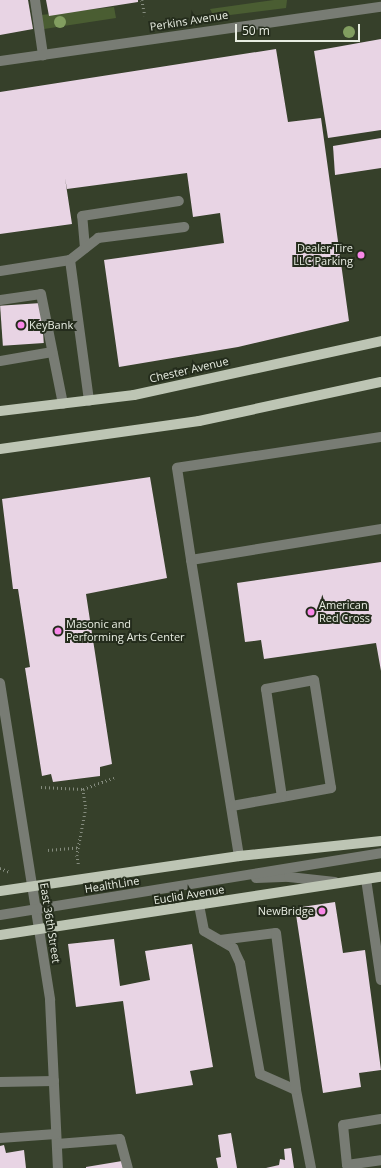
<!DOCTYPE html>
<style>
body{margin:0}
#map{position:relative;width:381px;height:1168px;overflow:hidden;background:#2e3626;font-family:"Open Sans",sans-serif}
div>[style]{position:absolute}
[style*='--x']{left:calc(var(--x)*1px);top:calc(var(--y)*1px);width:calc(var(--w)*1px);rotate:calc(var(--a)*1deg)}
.built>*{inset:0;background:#36402a;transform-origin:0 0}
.green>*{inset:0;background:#4a5d32}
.building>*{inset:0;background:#e8d4e4;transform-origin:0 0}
.path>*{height:2.5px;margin-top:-1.25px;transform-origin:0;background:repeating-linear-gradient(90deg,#858c7e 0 1px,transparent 0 4px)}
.minor>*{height:10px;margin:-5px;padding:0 5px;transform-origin:5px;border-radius:5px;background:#787c74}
.major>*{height:10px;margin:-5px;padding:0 5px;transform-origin:5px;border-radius:5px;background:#bdc5b4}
.trees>*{width:12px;height:12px;margin:-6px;border-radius:50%;background:#829e60}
.dots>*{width:11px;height:11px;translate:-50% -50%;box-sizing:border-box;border:2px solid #242c1c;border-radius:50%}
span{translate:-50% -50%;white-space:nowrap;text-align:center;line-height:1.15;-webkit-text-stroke:4px #242c1c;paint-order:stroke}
.street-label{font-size:11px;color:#e8ede2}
.poi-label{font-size:11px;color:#e8ede2}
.right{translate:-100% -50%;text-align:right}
.left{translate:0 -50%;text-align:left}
.scale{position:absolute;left:235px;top:24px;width:125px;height:18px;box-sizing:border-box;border:2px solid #e8ede2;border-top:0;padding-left:5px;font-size:12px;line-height:14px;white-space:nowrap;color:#e8ede2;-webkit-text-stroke:3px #242c1c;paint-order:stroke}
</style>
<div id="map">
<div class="built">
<i style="left:0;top:0;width:381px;height:1168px"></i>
</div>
<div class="green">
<i style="clip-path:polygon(274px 0,287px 0,286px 8px,214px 17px,210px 9px)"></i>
<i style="clip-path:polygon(114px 7px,116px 18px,44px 29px,41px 15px)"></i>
</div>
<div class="building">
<i style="clip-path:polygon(0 0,28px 0,33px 29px,0 35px)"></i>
<i style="clip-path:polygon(46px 0,138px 0,138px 2px,49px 16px)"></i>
<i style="clip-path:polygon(381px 39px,381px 130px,328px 138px,314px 51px)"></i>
<i style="clip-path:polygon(276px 49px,288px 122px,321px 118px,349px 321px,238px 347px,119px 367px,104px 260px,224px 243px,220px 213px,193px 217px,187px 173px,67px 189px,65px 178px,72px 224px,0 234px,0 92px)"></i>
<i style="clip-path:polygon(381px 138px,381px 168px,335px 175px,333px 146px)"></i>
<i style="left:41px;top:303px;width:40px;height:41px;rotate:86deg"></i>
<i style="clip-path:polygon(150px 477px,167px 578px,86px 594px,112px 764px,100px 767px,100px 776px,53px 782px,51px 774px,42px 776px,25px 668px,30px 667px,18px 589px,13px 589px,2px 499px)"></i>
<i style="clip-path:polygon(381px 562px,381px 671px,376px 643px,264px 659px,261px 640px,245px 642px,237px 583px)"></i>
<i style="clip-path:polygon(335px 902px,343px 953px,365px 950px,381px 1070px,359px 1073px,361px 1087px,323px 1093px,295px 908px)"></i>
<i style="clip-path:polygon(114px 939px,120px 986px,150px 980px,145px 951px,192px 944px,213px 1067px,190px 1071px,193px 1085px,136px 1094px,123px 1001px,76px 1007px,68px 944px)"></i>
<i style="clip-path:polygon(231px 1133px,237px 1168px,218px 1168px,216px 1158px,221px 1157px,218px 1135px)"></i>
<i style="clip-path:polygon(4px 1145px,6px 1153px,24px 1150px,26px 1168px,0 1168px,0 1146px)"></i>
<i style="clip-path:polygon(291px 1148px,294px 1168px,266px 1168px,279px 1165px,280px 1159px,285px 1160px,284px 1149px)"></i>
<i style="clip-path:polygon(122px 1161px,123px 1168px,86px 1168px,86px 1167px)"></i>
</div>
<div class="path">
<i style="--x:142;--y:0;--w:16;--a:79"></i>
<i style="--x:41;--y:787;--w:42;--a:2.7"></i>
<i style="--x:83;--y:789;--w:19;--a:81"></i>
<i style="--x:86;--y:808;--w:48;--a:100.8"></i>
<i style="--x:77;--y:855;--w:11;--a:80"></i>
<i style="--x:83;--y:789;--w:33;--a:-20"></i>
<i style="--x:48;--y:850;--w:32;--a:-5"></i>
<i style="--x:0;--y:868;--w:11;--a:22"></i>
</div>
<div class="minor">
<i style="--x:35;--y:0;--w:56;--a:81.7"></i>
<i style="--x:0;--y:61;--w:385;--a:-8.1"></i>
<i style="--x:85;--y:248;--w:32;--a:-95"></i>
<i style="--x:82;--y:216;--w:98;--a:-8.8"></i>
<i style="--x:70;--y:260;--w:36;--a:-38"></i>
<i style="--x:98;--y:238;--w:87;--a:-7.3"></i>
<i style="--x:0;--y:271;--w:71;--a:-8.9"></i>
<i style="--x:70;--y:260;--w:142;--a:82.3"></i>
<i style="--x:0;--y:300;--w:41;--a:-8.3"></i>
<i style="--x:41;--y:294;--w:112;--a:78.7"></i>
<i style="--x:0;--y:361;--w:53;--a:-9.8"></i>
<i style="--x:381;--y:437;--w:206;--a:171.4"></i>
<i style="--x:177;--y:468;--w:93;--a:81.3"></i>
<i style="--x:191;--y:560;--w:193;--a:-9.3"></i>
<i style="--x:191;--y:560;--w:300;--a:80.8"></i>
<i style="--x:0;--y:683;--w:321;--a:81"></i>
<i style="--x:50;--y:1000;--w:168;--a:87.3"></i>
<i style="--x:232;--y:806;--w:51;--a:-10.2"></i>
<i style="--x:282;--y:797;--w:50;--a:-10.4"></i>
<i style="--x:331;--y:788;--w:109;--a:-98.9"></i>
<i style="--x:314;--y:680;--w:49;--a:169.4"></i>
<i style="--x:266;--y:689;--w:109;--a:81.6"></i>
<i style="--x:256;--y:878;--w:33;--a:-2"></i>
<i style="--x:289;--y:877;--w:46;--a:6.2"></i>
<i style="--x:366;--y:879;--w:102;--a:81.6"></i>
<i style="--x:199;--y:905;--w:26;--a:79"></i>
<i style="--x:204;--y:931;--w:34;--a:30"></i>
<i style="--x:233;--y:948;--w:17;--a:65"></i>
<i style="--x:240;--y:963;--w:113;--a:79.8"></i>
<i style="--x:260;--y:1074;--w:39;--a:24"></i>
<i style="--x:296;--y:1090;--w:79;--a:79.1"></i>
<i style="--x:0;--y:915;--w:386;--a:-9.2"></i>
<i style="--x:220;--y:940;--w:56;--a:-7.1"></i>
<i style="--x:276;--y:933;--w:158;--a:82.7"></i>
<i style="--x:0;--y:1082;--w:54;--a:-1.1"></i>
<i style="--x:381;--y:1119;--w:38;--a:171"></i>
<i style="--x:343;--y:1125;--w:40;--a:84.3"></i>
<i style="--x:347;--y:1165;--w:34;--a:-8"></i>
<i style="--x:0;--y:1138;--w:56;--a:-4.1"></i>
<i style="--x:57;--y:1144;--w:63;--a:-4.5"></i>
<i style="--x:120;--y:1139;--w:30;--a:75"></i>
</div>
<div class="major">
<i style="--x:0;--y:411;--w:135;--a:-6.8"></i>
<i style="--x:134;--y:395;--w:253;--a:-12.3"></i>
<i style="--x:0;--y:449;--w:201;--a:-8"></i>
<i style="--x:199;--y:421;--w:186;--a:-12.1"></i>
<i style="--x:0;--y:891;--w:242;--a:-8.3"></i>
<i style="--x:239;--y:856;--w:143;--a:-6"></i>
<i style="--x:0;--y:935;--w:385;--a:-8.7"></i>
</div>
<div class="trees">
<i style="left:60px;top:22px"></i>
<i style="left:349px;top:32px"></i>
</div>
<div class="dots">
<i style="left:361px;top:255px;background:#f987e8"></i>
<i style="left:21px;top:325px;background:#f987e8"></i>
<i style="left:311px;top:612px;background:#f987e8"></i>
<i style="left:58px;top:631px;background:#f987e8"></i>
<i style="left:322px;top:911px;background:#f987e8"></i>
</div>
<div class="street-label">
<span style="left:189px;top:21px;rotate:-9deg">Perkins Avenue</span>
<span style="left:189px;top:370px;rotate:-13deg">Chester Avenue</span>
<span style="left:112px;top:885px;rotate:-9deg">HealthLine</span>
<span style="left:189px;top:895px;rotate:-9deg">Euclid Avenue</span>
<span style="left:50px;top:923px;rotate:81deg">East 36th Street</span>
</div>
<div class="poi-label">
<span class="right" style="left:353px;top:255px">Dealer Tire<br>LLC Parking</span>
<span class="left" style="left:29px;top:325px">KeyBank</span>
<span class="left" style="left:319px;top:612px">American<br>Red Cross</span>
<span class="left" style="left:66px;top:631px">Masonic and<br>Performing Arts Center</span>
<span class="right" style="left:314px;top:911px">NewBridge</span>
</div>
<div class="scale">50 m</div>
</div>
